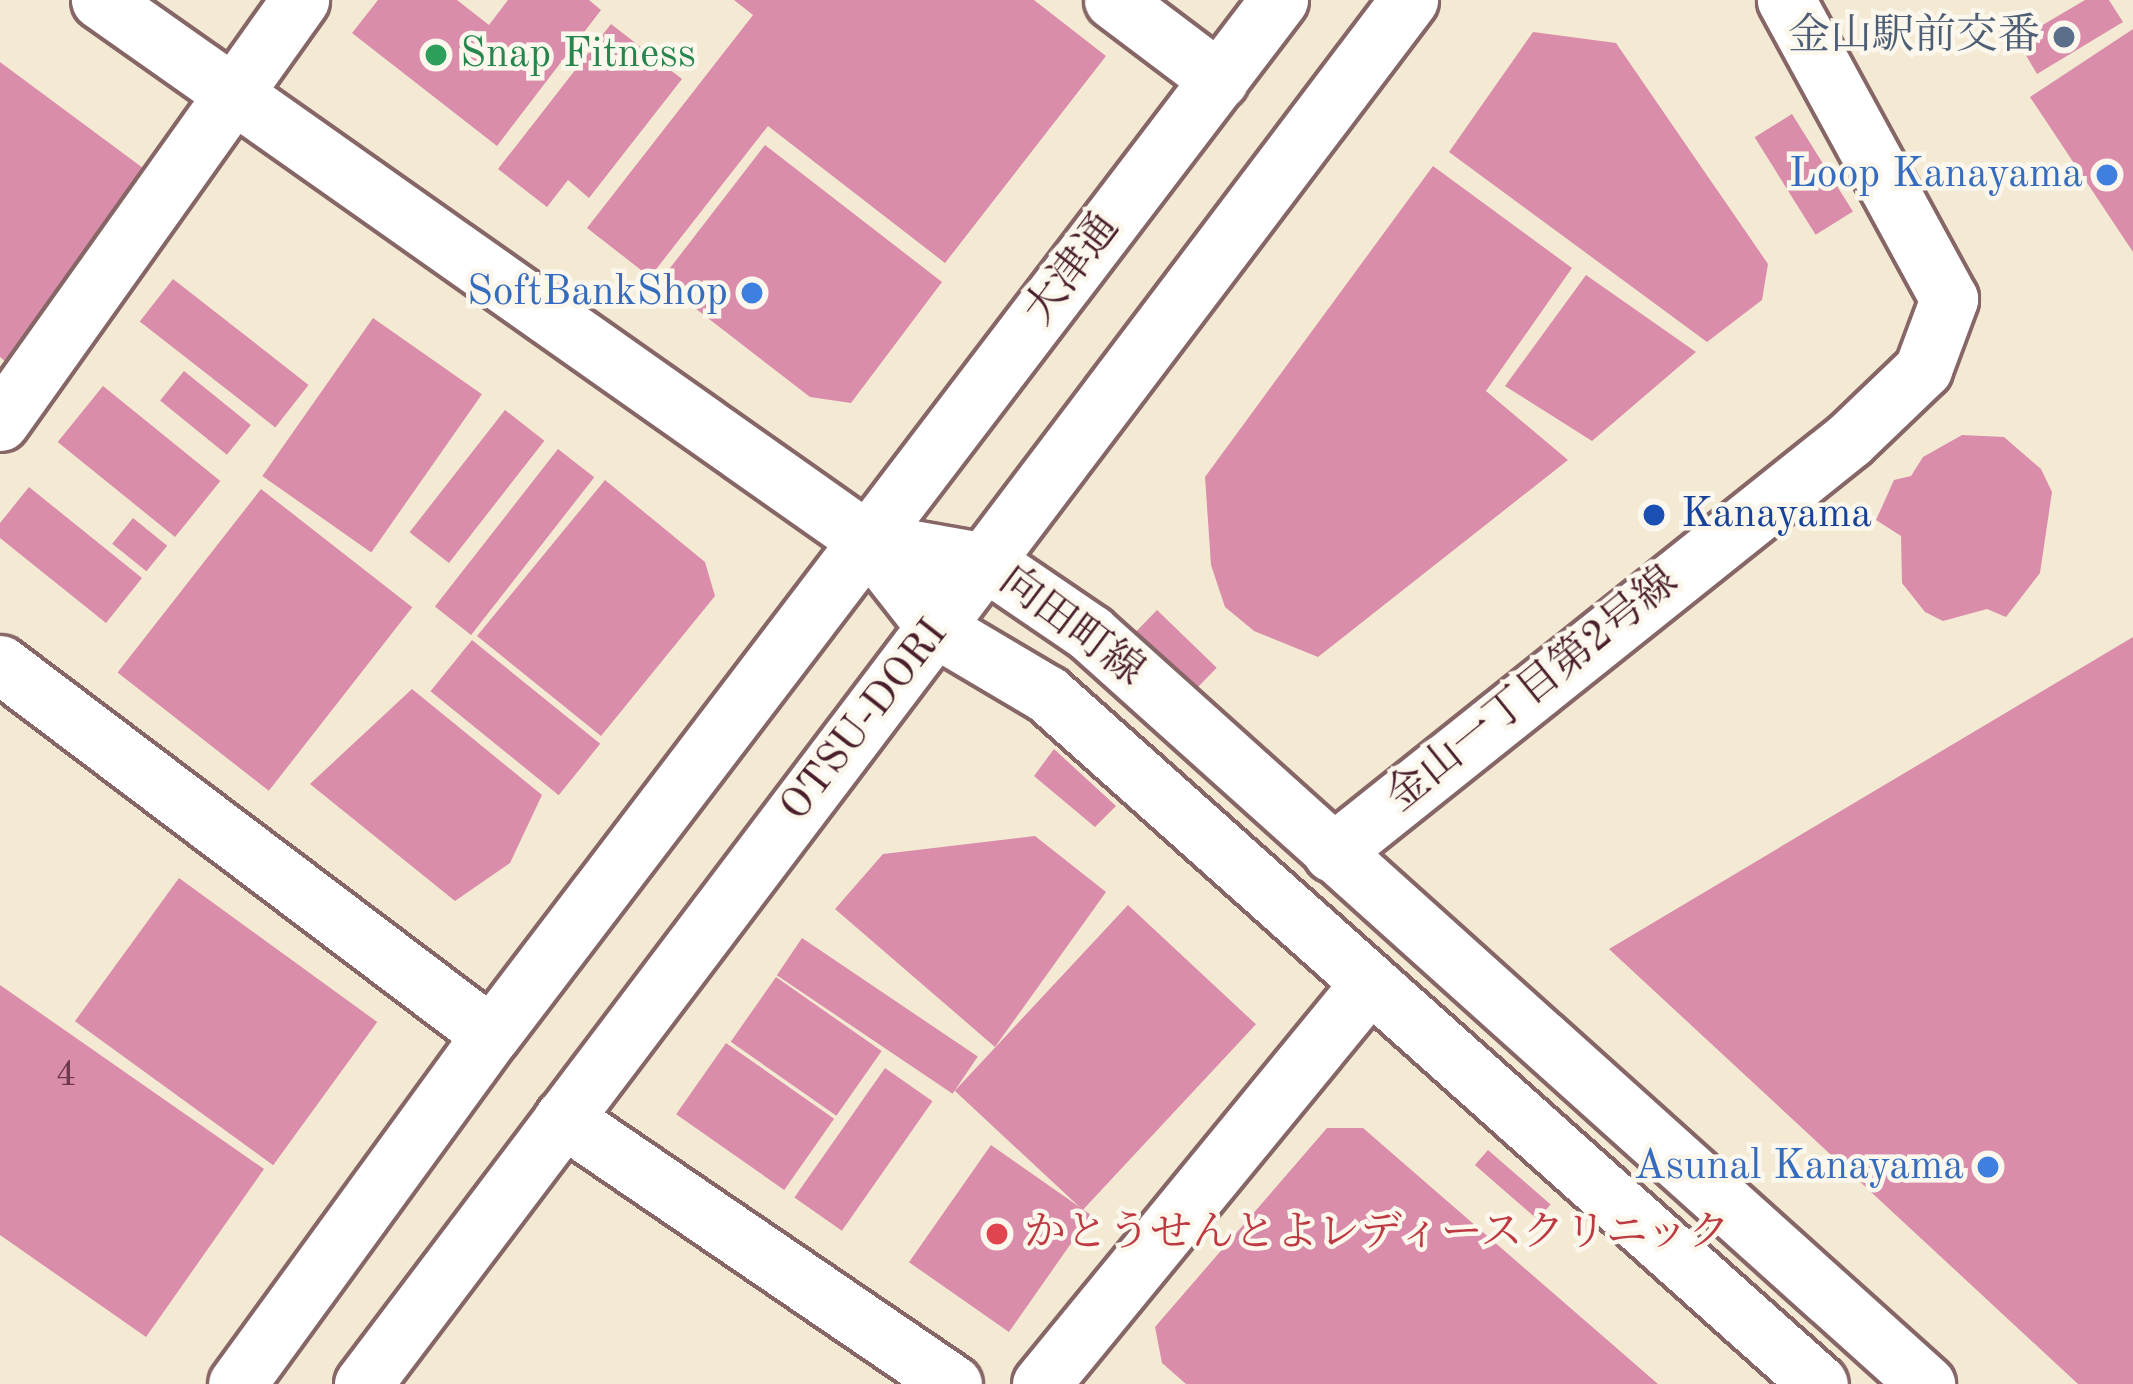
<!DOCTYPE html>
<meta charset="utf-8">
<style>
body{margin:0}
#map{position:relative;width:2133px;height:1384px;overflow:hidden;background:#f4ead4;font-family:"Old Standard TT","Noto Serif JP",serif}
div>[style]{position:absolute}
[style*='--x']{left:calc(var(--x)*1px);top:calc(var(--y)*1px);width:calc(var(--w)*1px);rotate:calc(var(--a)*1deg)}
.building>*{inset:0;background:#d98daa;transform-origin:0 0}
.roads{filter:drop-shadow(3px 0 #866666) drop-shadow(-3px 0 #866666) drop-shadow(0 3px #866666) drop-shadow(0 -3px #866666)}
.minor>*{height:57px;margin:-28.5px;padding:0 28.5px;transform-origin:28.5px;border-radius:28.5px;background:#fff}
.dots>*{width:33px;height:33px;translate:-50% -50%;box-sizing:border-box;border:6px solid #fbf7ec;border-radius:50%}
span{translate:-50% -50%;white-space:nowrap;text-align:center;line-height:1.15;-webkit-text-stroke:9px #fbf7ec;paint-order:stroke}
.number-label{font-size:36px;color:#6e3a4b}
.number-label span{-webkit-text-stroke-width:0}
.service-label{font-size:42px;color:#4e5e75}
.right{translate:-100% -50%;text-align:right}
.leisure-label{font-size:42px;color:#27864d}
.left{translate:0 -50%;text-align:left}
.shop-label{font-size:42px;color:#366cbe}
.street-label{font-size:42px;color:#4a1f2b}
.transit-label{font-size:42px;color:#164399}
.health-label{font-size:42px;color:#be3a42}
</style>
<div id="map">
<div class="building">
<i style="clip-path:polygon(378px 0,457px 0,489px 25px,508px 0,589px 0,601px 10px,497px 146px,352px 33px)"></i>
<i style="clip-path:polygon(734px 0,1034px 0,1106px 56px,945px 263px,768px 126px,650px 277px,587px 228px,753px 15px)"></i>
<i style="clip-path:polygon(2085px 0,2109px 0,2123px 22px,2037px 74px,2017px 40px)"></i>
<i style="clip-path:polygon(611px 24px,682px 79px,589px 198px,568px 180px,547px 207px,498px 169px)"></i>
<i style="clip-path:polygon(2133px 29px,2133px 252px,2030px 97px)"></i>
<i style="clip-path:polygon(1533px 32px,1616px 43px,1768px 264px,1762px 300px,1707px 342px,1449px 152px)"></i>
<i style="clip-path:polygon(0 62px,147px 171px,6px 362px,0 357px)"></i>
<i style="left:1792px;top:114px;width:115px;height:44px;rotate:58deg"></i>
<i style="clip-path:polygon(765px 145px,942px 282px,851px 403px,810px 397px,660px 281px)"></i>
<i style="clip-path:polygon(1433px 166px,1572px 268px,1486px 391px,1568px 460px,1318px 657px,1254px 631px,1225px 607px,1211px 565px,1205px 477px)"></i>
<i style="clip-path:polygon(1586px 275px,1696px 352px,1592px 441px,1505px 386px)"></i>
<i style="left:173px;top:279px;width:172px;height:54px;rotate:38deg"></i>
<i style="left:373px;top:318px;width:133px;height:193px;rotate:35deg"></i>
<i style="left:184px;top:371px;width:86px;height:38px;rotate:39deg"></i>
<i style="left:103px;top:386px;width:151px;height:72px;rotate:39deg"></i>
<i style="left:505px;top:410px;width:50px;height:155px;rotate:38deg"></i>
<i style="clip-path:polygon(1962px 435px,2004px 437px,2041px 469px,2052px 492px,2040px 573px,2006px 617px,1987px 609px,1943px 621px,1925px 612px,1902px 583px,1901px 536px,1876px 520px,1894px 480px,1911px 476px,1923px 457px)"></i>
<i style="left:558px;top:449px;width:46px;height:200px;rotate:38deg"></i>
<i style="clip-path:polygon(605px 480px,705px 562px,715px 596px,601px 736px,477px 636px)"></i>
<i style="clip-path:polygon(29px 487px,142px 578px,106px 623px,0 538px,0 523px)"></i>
<i style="left:261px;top:489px;width:192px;height:233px;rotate:38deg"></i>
<i style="left:133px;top:518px;width:44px;height:33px;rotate:39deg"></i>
<i style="left:1157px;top:610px;width:83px;height:31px;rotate:44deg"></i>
<i style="clip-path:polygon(2133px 637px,2133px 1384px,2078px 1384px,1609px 949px)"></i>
<i style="left:472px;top:640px;width:165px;height:66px;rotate:39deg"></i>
<i style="clip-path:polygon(412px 689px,542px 795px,510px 863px,455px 901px,310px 784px)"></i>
<i style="clip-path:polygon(1054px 749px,1116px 806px,1095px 827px,1034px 776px)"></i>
<i style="clip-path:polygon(1035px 836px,1106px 892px,995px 1047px,835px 909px,883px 854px)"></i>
<i style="left:179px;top:878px;width:245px;height:177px;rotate:36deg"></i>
<i style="left:1128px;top:905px;width:175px;height:254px;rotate:43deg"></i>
<i style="left:802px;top:938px;width:212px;height:45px;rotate:34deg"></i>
<i style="left:776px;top:977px;width:129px;height:79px;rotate:35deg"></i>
<i style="clip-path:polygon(0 985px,264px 1169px,146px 1337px,0 1235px)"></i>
<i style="left:726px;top:1043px;width:132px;height:87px;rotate:35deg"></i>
<i style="left:885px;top:1068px;width:58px;height:158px;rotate:35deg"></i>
<i style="clip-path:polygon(1327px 1128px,1363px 1128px,1658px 1384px,1186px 1384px,1162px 1363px,1155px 1327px)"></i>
<i style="left:991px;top:1145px;width:122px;height:143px;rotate:35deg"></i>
<i style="left:1488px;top:1150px;width:83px;height:20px;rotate:41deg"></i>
</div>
<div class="roads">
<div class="minor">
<i style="--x:100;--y:0;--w:939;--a:35.16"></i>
<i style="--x:868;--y:541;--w:112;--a:51.9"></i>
<i style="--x:937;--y:629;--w:128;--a:30.6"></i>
<i style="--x:1047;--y:694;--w:1035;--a:41.79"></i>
<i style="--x:1113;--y:0;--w:133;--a:37"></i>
<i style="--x:0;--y:422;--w:518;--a:-54.59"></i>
<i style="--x:868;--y:541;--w:120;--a:10.1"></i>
<i style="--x:986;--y:562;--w:126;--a:34.3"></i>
<i style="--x:1090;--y:633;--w:1124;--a:41.93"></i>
<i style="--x:0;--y:664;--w:615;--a:37.07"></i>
<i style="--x:1332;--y:853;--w:662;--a:-38.62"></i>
<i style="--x:1849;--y:440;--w:103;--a:-43.8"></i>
<i style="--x:1923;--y:369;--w:75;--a:-69.6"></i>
<i style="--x:1949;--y:299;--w:341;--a:-118.6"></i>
<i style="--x:563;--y:1118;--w:472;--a:34.3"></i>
<i style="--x:237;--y:1384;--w:432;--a:-54"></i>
<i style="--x:491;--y:1035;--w:1301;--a:-52.72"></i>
<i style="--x:363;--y:1384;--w:1735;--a:-52.92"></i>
<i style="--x:1041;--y:1384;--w:517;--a:-50.65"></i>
</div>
</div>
<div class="dots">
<i style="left:2064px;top:37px;background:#5c6f8a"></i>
<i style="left:436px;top:55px;background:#2e9e5b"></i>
<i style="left:2107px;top:175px;background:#3f7fe0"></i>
<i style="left:752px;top:293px;background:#3f7fe0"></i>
<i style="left:1654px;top:515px;background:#1a4fb4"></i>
<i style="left:1988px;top:1167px;background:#3f7fe0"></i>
<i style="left:997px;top:1234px;background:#e0444e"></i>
</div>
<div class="number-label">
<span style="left:66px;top:1077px">4</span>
</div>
<div class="service-label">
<span class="right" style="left:2040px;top:37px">金山駅前交番</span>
</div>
<div class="leisure-label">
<span class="left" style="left:460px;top:55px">Snap Fitness</span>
</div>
<div class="shop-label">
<span class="right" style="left:2083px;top:175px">Loop Kanayama</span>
<span class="right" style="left:728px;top:293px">SoftBankShop</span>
<span class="right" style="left:1964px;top:1167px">Asunal Kanayama</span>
</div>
<div class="street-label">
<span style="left:1073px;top:270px;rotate:-53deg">大津通</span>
<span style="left:1071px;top:627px;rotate:37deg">向田町線</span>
<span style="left:1533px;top:690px;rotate:-39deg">金山一丁目第2号線</span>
<span style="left:865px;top:721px;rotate:-52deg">OTSU-DORI</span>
</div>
<div class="transit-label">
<span class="left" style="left:1681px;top:515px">Kanayama</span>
</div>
<div class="health-label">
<span class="left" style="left:1024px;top:1234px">かとうせんとよレディースクリニック</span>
</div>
</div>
